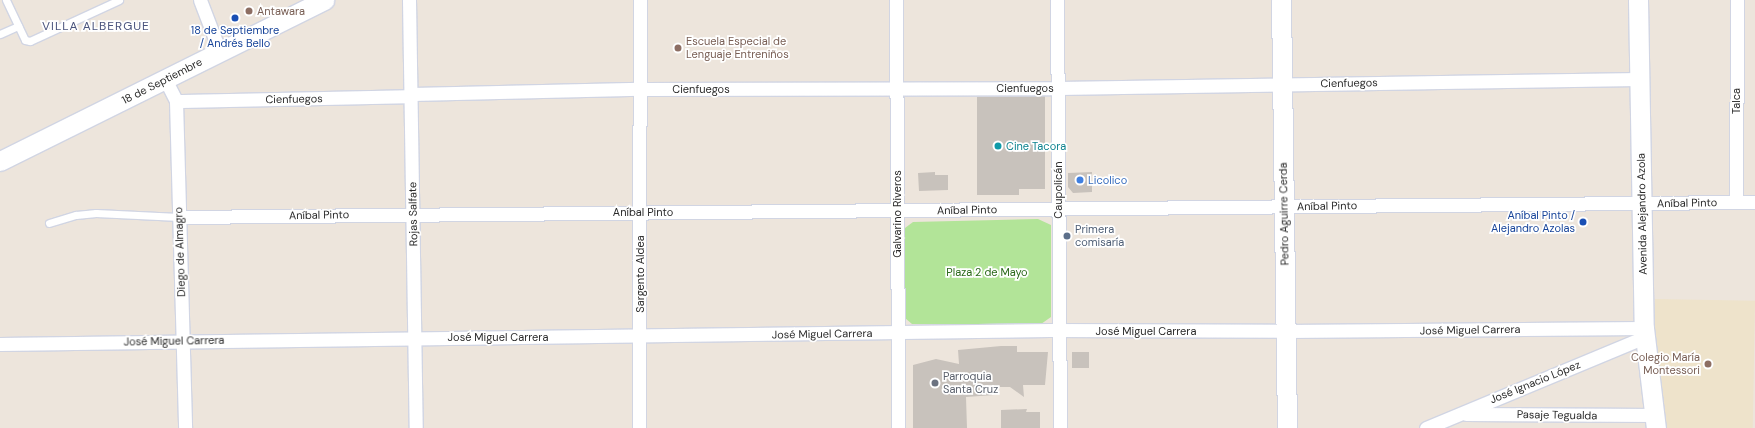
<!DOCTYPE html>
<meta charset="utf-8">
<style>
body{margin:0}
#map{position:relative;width:1755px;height:428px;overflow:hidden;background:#ede5dc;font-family:"DM Sans",sans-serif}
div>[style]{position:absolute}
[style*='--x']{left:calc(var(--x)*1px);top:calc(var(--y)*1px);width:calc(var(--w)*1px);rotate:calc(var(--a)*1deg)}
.education>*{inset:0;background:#eee3cb;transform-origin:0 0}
.green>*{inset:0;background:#b2e498}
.building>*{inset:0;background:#c8c2bc;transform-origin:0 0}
.roads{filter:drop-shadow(1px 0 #d1d5e3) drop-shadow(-1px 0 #d1d5e3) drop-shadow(0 1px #d1d5e3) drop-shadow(0 -1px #d1d5e3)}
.service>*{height:7px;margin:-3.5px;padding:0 3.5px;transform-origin:3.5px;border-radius:3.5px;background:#fff}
.minor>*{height:13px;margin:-6.5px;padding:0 6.5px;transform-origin:6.5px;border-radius:6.5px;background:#fff}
.secondary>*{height:19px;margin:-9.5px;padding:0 9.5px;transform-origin:9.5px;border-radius:9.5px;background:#fff}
.dots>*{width:11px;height:11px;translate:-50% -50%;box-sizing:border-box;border:2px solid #fff;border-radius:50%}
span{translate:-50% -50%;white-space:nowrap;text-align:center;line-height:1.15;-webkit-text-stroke:3.5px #fff;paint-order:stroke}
.education-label{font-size:11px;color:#785e54}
.left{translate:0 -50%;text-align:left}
.right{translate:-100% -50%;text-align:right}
.transit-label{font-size:11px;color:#164399}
.street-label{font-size:11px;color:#2a2a2a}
.culture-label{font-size:11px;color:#0d838f}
.shop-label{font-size:11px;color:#366cbe}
.service-label{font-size:11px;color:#4e5e75}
.park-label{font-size:11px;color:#2a6819}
.worship-label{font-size:11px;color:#5b616d}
.neighbourhood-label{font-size:12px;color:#4a537c;letter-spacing:1px}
</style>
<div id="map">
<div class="education">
<i style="left:1655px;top:299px;width:100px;height:129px;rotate:1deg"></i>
</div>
<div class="green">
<i style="clip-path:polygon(1038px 219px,1051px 225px,1051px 317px,1041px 324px,912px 324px,905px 318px,905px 228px,913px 222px)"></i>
</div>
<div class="building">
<i style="clip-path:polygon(1045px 96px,1045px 189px,1019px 189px,1019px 195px,977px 195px,977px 97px)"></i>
<i style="clip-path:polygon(935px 172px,935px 175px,948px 175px,948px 190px,919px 191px,918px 173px)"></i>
<i style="clip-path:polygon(1092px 172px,1092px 192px,1073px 193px,1068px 187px,1068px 173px)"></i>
<i style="clip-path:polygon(1001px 346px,1017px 346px,1017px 352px,1048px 352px,1045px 385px,1023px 385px,1024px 397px,1010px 387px,994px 387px,994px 395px,966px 397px,967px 428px,913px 428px,913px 365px,936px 359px,959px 364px,958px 350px)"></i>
<i style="left:1072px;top:352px;width:17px;height:16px"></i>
<i style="clip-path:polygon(1027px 409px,1026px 412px,1040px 412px,1040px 428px,1001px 428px,1001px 410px)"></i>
</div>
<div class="roads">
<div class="service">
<i style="--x:6;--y:0;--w:44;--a:64.6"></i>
<i style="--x:25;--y:40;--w:5;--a:11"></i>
<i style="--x:30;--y:41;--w:98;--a:-24.7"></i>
<i style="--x:0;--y:34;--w:20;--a:-24"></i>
<i style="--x:49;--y:223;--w:28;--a:-17"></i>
<i style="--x:76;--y:215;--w:20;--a:-6"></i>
<i style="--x:96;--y:213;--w:83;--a:2.8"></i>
</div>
<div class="minor">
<i style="--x:200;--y:0;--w:56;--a:69"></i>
<i style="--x:409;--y:0;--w:428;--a:89.1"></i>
<i style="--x:896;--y:0;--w:428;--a:89.7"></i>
<i style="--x:1057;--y:0;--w:428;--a:89.6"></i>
<i style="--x:165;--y:79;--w:25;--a:63"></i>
<i style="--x:176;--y:101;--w:327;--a:88.4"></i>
<i style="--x:412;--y:94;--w:228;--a:-1.3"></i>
<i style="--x:640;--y:89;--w:418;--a:-0.1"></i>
<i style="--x:1058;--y:88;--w:581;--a:-0.89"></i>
<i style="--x:176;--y:101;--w:236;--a:-1.2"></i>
<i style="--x:1736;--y:202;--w:202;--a:-89.7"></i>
<i style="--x:179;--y:217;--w:1576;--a:-0.55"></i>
<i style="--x:0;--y:344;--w:1050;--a:-0.76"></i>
<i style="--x:1050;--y:330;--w:236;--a:0.2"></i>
<i style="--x:1286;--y:331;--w:358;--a:-0.5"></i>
<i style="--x:1466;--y:414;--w:189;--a:0.3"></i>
<i style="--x:639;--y:428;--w:428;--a:-89.9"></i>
<i style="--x:1426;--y:428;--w:237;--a:-22.6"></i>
</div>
<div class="secondary">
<i style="--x:1281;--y:0;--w:428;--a:89.2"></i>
<i style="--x:1638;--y:0;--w:328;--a:89"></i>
<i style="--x:1644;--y:328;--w:101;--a:83.2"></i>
<i style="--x:0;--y:161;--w:362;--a:-26.4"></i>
</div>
</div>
<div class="dots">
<i style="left:249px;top:11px;background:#8d6e63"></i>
<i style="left:235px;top:18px;background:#1a4fb4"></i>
<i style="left:678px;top:48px;background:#8d6e63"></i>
<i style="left:998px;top:146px;background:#0f9aa8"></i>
<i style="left:1080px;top:180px;background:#3f7fe0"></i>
<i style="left:1583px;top:222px;background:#1a4fb4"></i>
<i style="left:1067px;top:236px;background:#5c6f8a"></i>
<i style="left:1708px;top:364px;background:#8d6e63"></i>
<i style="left:935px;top:383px;background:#6b7280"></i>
</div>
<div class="education-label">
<span class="left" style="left:257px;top:11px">Antawara</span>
<span class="left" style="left:686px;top:48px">Escuela Especial de<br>Lenguaje Entreniños</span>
<span class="right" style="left:1700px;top:364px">Colegio María<br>Montessori</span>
</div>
<div class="transit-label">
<span style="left:235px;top:37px">18 de Septiembre<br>/ Andrés Bello</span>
<span class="right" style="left:1575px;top:222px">Aníbal Pinto /<br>Alejandro Azolas</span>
</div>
<div class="street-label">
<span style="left:162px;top:81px;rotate:-27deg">18 de Septiembre</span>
<span style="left:1349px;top:83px;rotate:-1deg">Cienfuegos</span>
<span style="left:1025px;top:88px">Cienfuegos</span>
<span style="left:701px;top:89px">Cienfuegos</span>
<span style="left:294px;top:99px;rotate:-1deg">Cienfuegos</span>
<span style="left:1736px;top:101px;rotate:-90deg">Talca</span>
<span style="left:1058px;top:190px;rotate:-90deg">Caupolicán</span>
<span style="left:1687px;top:203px;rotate:-1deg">Aníbal Pinto</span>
<span style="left:1327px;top:206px;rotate:-1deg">Aníbal Pinto</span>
<span style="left:967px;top:210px;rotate:-1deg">Aníbal Pinto</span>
<span style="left:643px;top:212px">Aníbal Pinto</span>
<span style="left:413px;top:214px;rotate:-91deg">Rojas Salfate</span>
<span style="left:897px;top:214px;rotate:-90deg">Galvarino Riveros</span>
<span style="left:1284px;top:214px;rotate:-91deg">Pedro Aguirre Cerda</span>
<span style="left:1642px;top:214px;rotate:-91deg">Avenida Alejandro Azola</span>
<span style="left:319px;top:215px;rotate:-1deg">Aníbal Pinto</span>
<span style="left:180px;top:252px;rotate:-92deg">Diego de Almagro</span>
<span style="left:640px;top:274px;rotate:-90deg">Sargento Aldea</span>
<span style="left:1470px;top:330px;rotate:-1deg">José Miguel Carrera</span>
<span style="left:1146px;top:331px">José Miguel Carrera</span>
<span style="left:822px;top:334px;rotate:-1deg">José Miguel Carrera</span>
<span style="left:498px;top:337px">José Miguel Carrera</span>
<span style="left:174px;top:341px;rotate:-1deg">José Miguel Carrera</span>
<span style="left:1535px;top:382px;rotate:-22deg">José Ignacio López</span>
<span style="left:1557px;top:415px;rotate:1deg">Pasaje Tegualda</span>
</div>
<div class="culture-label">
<span class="left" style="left:1006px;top:146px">Cine Tacora</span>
</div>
<div class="shop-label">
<span class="left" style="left:1088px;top:180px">Licolico</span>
</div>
<div class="service-label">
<span class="left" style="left:1075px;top:236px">Primera<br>comisaría</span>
</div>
<div class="park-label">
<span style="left:987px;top:272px">Plaza 2 de Mayo</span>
</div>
<div class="worship-label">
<span class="left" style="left:943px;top:383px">Parroquia<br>Santa Cruz</span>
</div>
<div class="neighbourhood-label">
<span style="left:96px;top:27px">VILLA ALBERGUE</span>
</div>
</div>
